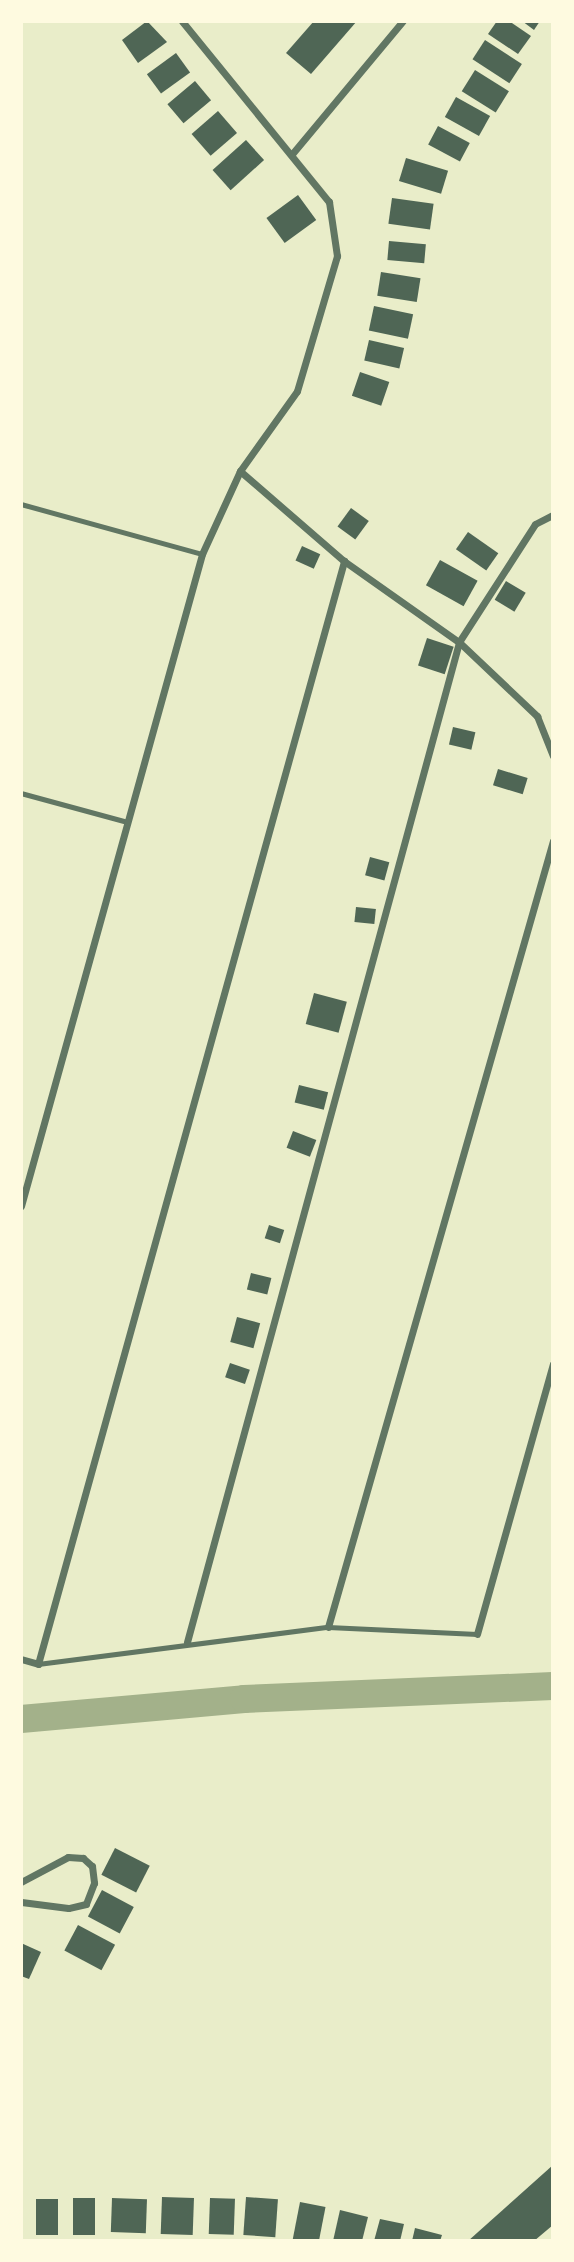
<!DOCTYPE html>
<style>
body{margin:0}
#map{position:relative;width:574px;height:2262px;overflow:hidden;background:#e9edc9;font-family:Montserrat,sans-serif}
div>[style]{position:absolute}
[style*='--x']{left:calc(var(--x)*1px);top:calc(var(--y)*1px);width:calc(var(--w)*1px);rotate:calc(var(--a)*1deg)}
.river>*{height:28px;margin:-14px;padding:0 14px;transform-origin:14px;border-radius:14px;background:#a3b18a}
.building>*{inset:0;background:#4f6655;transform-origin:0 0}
.service>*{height:4.5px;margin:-2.25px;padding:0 2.25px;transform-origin:2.25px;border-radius:2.25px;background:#617663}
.minor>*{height:7px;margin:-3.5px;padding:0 3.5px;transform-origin:3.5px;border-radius:3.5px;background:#617663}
span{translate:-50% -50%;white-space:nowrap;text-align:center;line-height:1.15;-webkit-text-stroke:7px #fefae0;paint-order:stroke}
.frame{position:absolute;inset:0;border:23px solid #fefae0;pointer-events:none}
</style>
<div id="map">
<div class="river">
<i style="--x:21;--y:1719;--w:224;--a:-5.1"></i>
<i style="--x:244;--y:1699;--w:309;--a:-2.4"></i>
</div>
<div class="building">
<i style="clip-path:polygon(147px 21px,167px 42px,138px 63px,122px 40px)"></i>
<i style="clip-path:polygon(314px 21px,357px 21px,311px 74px,286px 53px)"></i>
<i style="clip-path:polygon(497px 21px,509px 21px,531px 36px,518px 54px,488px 34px)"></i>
<i style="clip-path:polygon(522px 21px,540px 21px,534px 30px)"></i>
<i style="left:485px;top:40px;width:44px;height:23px;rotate:33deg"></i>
<i style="left:176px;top:53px;width:24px;height:36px;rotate:54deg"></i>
<i style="left:475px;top:70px;width:40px;height:25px;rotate:32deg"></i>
<i style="left:195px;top:81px;width:25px;height:36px;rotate:50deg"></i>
<i style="left:456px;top:97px;width:39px;height:23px;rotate:29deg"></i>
<i style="left:218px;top:111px;width:29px;height:35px;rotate:49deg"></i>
<i style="left:438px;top:126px;width:36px;height:21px;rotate:28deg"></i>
<i style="left:246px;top:140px;width:27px;height:45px;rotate:48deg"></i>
<i style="left:406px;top:158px;width:44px;height:24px;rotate:17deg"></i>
<i style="left:298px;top:195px;width:31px;height:39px;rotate:54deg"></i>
<i style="left:392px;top:198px;width:42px;height:26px;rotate:8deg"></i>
<i style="left:389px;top:241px;width:37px;height:19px;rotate:5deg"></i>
<i style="left:381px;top:272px;width:40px;height:24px;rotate:9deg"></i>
<i style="left:374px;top:306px;width:40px;height:25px;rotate:12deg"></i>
<i style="left:369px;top:340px;width:36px;height:21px;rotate:13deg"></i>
<i style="left:360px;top:372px;width:31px;height:25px;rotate:19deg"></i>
<i style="left:351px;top:508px;width:22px;height:23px;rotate:36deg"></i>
<i style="left:468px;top:532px;width:37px;height:21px;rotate:35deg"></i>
<i style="left:302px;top:546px;width:20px;height:16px;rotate:24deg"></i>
<i style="left:440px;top:560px;width:43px;height:29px;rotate:29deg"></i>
<i style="left:506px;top:581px;width:23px;height:22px;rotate:31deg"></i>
<i style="left:427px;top:638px;width:28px;height:29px;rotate:18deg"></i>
<i style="left:453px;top:727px;width:23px;height:18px;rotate:13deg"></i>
<i style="left:498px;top:769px;width:31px;height:17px;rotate:17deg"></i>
<i style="left:370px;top:857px;width:20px;height:19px;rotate:15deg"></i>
<i style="left:356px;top:907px;width:20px;height:15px;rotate:6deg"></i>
<i style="left:314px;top:993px;width:34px;height:32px;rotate:15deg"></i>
<i style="left:299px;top:1085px;width:30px;height:18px;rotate:14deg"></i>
<i style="left:293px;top:1131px;width:25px;height:18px;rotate:21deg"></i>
<i style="left:269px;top:1225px;width:16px;height:14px;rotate:18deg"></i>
<i style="left:251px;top:1273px;width:21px;height:17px;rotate:14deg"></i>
<i style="left:237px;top:1317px;width:24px;height:26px;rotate:15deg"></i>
<i style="left:230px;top:1363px;width:21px;height:15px;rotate:19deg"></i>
<i style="left:115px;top:1848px;width:39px;height:30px;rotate:27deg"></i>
<i style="left:102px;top:1890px;width:36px;height:30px;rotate:28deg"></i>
<i style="left:78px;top:1925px;width:42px;height:29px;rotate:28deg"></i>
<i style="clip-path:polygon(21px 1943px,41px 1952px,29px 1979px,21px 1976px)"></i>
<i style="clip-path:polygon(553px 2165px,553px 2225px,534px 2241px,468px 2241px)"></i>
<i style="left:162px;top:2197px;width:32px;height:37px;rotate:2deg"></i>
<i style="left:246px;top:2197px;width:32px;height:38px;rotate:4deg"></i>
<i style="left:73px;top:2198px;width:22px;height:37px"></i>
<i style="left:112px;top:2198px;width:35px;height:34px;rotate:2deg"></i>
<i style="left:210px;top:2198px;width:25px;height:36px;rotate:2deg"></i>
<i style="left:36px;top:2199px;width:22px;height:36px"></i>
<i style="left:300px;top:2202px;width:26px;height:38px;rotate:11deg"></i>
<i style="clip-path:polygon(340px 2210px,368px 2217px,362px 2241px,333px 2241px)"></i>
<i style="clip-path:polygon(380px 2219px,404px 2224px,400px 2241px,374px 2241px)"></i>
<i style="clip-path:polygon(415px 2228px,442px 2235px,440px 2241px,412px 2241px)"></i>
</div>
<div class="service">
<i style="--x:21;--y:504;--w:188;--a:15.4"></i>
<i style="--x:21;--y:793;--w:111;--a:15.2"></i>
<i style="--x:38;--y:1664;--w:292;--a:-7.3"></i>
<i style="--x:328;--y:1627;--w:149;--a:2.7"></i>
</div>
<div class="minor">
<i style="--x:292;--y:154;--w:173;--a:-50.2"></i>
<i style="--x:240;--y:471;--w:138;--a:40.9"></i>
<i style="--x:344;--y:561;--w:141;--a:35.2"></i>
<i style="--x:459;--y:642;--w:108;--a:43.5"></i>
<i style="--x:537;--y:716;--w:43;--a:68.2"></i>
<i style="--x:21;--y:1206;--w:677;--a:-74.48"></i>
<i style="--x:202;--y:554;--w:91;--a:-65.4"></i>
<i style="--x:240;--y:471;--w:98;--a:-54.5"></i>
<i style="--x:297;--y:391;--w:141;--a:-73.5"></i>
<i style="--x:337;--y:256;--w:55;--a:-98.4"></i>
<i style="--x:329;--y:202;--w:233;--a:-129.1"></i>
<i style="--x:328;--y:1627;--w:818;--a:-74.03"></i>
<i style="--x:477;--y:1634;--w:281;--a:-74.3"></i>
<i style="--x:187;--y:1642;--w:1036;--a:-74.78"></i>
<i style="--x:459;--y:642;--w:140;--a:-57.2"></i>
<i style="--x:535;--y:524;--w:20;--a:-27"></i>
<i style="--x:21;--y:1659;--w:18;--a:16"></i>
<i style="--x:38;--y:1664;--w:1145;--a:-74.49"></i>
<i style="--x:21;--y:1882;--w:53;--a:-28"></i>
<i style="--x:68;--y:1857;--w:15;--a:4"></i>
<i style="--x:83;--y:1858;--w:12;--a:42"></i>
<i style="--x:92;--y:1866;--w:17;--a:83"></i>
<i style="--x:94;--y:1883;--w:22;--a:111"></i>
<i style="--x:86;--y:1904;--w:18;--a:167"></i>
<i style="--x:68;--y:1908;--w:47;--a:-172.7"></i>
</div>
<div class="frame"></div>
</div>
